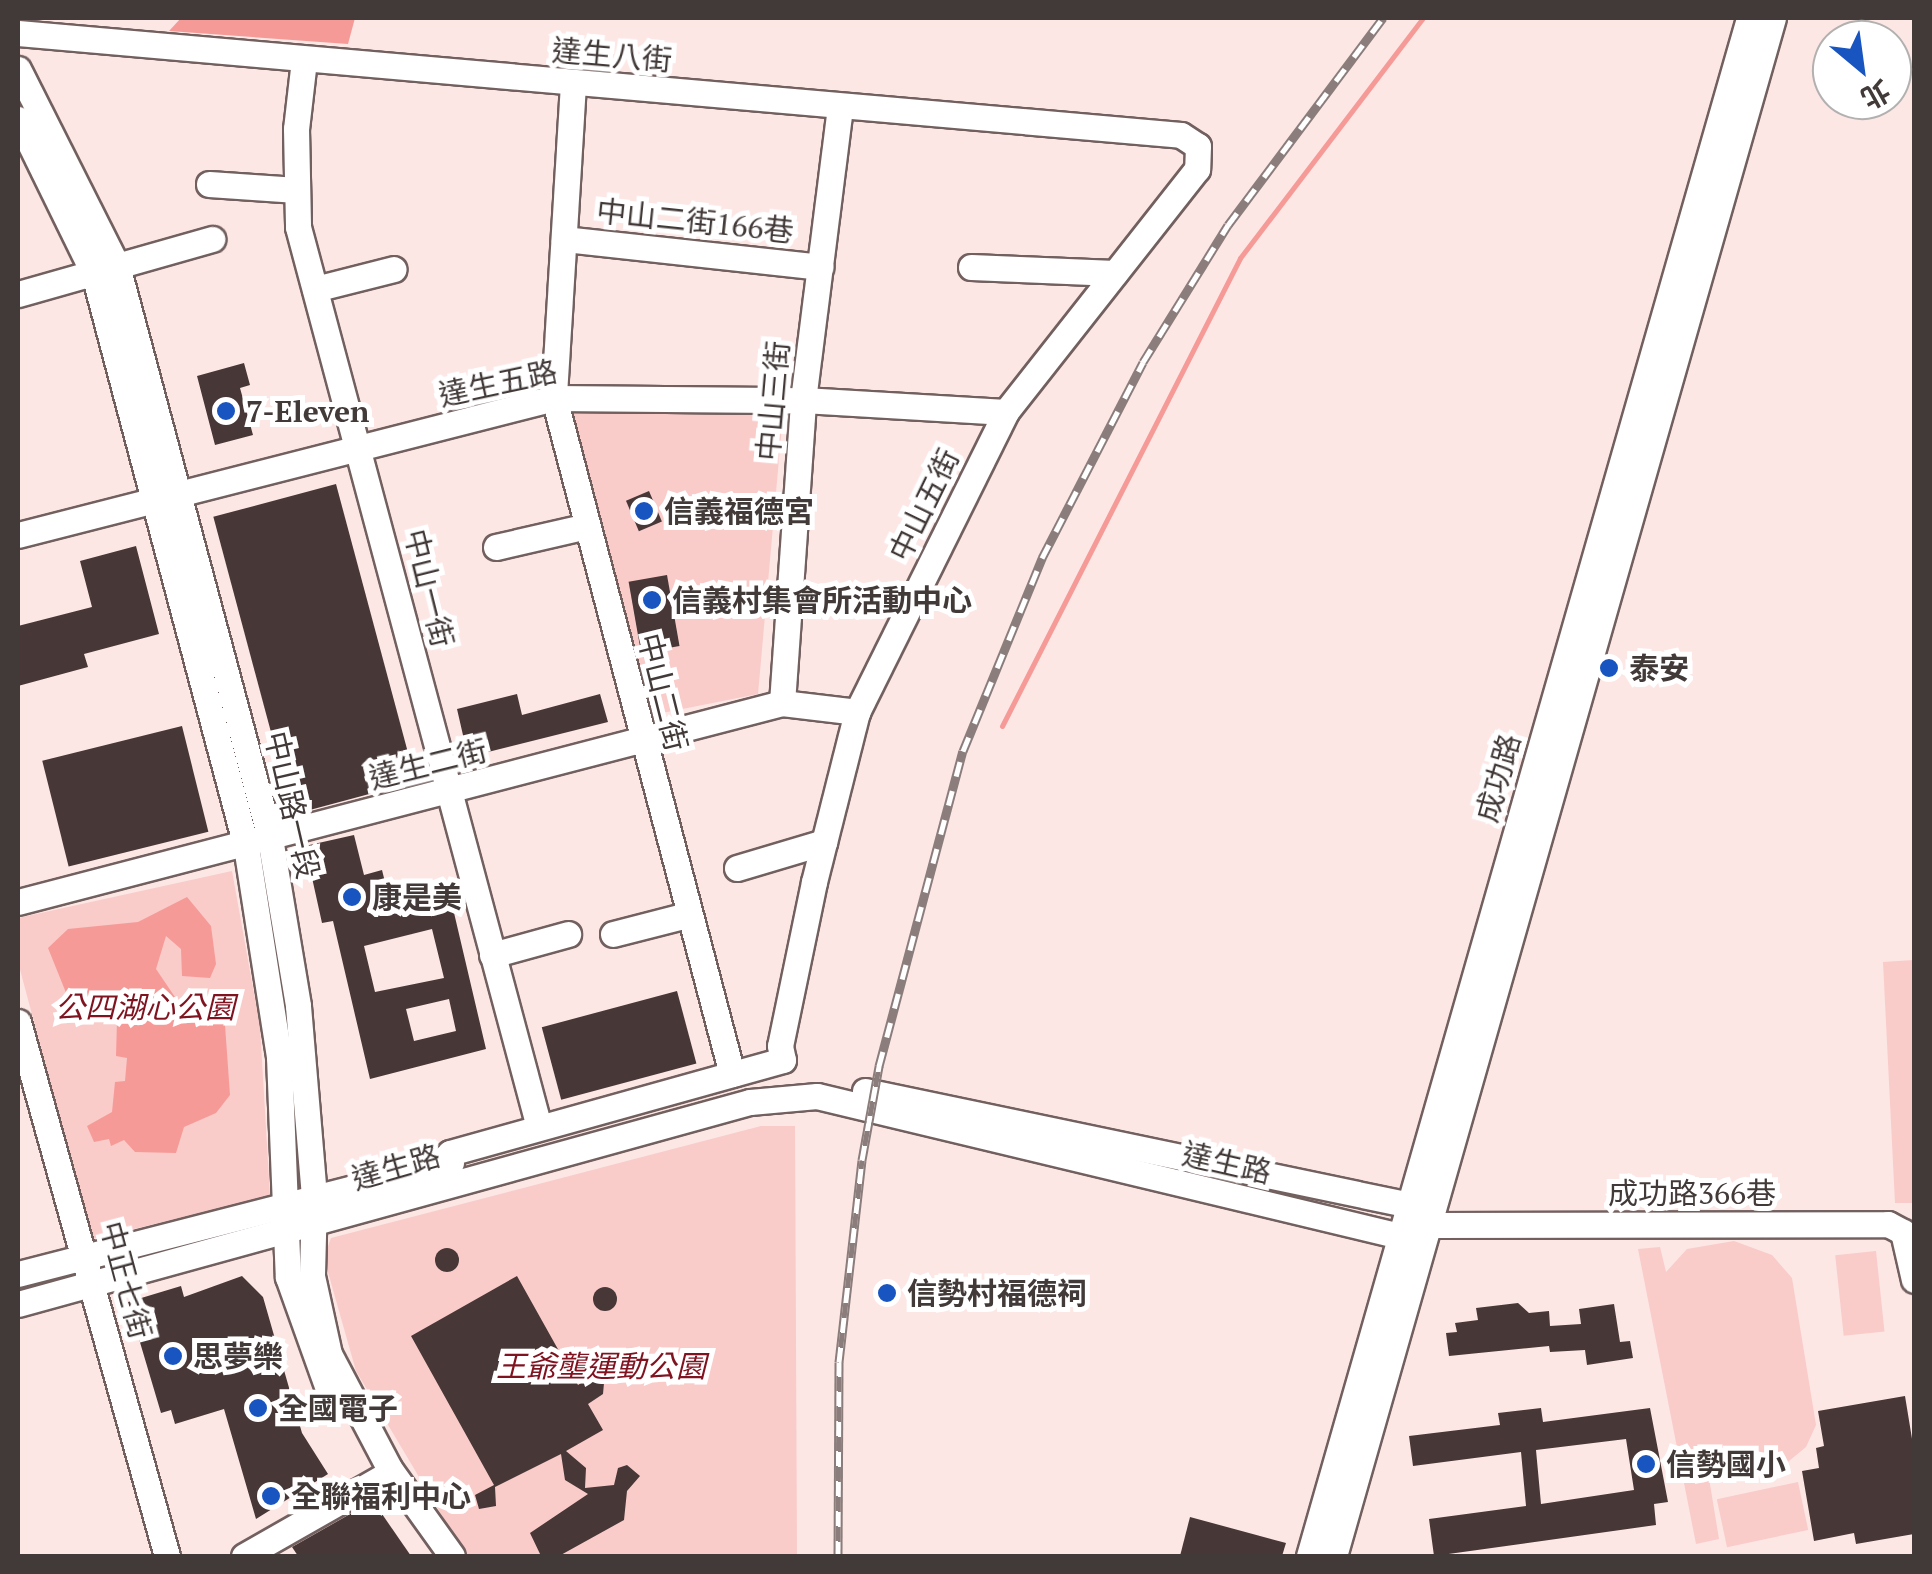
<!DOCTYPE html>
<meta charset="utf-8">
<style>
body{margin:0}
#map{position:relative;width:1932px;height:1574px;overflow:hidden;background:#fce7e5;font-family:"PT Serif","Noto Sans TC",serif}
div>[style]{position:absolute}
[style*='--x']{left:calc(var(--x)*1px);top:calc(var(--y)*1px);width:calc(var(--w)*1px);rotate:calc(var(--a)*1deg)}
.green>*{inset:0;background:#f9cbc9;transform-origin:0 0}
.water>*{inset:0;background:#f69a97}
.stream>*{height:5px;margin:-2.5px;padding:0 2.5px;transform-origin:2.5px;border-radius:2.5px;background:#f69a97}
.building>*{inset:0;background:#473736;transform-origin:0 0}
.round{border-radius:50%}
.roads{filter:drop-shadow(2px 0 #72605f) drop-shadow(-2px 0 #72605f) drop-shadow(0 2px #72605f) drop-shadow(0 -2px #72605f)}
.minor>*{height:25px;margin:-12.5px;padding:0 12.5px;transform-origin:12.5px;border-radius:12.5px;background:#fff}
.rail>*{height:9px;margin-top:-4.5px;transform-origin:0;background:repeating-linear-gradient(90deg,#fff 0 15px,#8a7d7b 0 30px);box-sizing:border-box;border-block:2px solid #8a7d7b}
.dots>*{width:28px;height:28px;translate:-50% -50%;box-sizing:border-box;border:5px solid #fff;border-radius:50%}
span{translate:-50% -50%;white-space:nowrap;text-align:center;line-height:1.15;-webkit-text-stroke:10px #fff;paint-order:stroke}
.street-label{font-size:30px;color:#423a39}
.poi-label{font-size:30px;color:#423a39;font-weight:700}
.left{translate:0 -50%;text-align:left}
.park-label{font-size:30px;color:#7f1320;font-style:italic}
.frame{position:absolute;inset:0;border:20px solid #423a39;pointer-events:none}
.north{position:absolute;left:1812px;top:20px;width:100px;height:100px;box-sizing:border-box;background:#fff;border:2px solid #b3b0b0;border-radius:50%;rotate:151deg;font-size:28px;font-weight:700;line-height:40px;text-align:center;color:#423a39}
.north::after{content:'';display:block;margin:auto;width:35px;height:45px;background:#1855c1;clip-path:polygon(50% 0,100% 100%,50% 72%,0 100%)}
</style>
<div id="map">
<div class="green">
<i style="clip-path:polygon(572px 412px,783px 414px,758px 694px,647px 716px)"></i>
<i style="clip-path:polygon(232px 871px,260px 1027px,270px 1196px,92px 1239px,18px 962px,18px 918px)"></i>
<i style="clip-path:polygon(1914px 960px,1914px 1203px,1895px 1203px,1883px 962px)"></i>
<i style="clip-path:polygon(761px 1126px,795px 1126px,797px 1556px,466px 1556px,356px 1371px,324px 1258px,331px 1238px)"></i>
<i style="clip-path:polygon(1734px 1241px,1772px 1255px,1792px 1278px,1816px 1425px,1806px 1447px,1772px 1475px,1740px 1479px,1707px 1466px,1719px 1539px,1696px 1544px,1638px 1249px,1660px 1247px,1666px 1272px,1687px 1249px)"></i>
<i style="left:1876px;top:1251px;width:81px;height:41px;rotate:84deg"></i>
<i style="left:1798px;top:1482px;width:49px;height:83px;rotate:78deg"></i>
</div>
<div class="water">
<i style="clip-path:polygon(181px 18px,355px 18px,348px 44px,169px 31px)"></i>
<i style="clip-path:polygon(187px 897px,211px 926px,216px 964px,210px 978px,182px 976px,181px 949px,166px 936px,156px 969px,179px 1003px,206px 1006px,223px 997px,230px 1095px,216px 1113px,184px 1127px,176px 1153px,135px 1152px,124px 1140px,111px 1146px,109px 1139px,94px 1142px,87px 1126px,112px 1112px,115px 1082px,125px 1081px,127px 1058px,116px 1056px,117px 1021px,77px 1020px,48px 948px,68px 929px,138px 922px)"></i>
</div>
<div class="stream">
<i style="--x:1002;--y:726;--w:525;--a:-63.04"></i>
<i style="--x:1240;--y:258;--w:302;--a:-52.7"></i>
</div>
<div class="building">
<i style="clip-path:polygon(244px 363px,250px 385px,240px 388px,253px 435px,215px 445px,197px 376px)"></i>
<i style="left:336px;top:484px;width:308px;height:127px;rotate:75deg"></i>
<i style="left:649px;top:491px;width:33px;height:25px;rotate:67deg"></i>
<i style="clip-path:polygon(136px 546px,159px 634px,84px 654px,88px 667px,18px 686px,18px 626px,92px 607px,80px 561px)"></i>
<i style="left:667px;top:575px;width:72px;height:39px;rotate:80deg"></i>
<i style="clip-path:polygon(517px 694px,522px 715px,600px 694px,608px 722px,468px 757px,457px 709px)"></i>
<i style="left:182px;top:726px;width:109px;height:144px;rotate:76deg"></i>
<i style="clip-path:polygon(evenodd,354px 835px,364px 875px,382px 870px,393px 914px,451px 900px,486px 1049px,370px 1079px,333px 921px,322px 923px,305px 846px,354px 835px,432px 929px,444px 978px,375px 992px,364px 946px,432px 929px,354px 835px,449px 999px,456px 1031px,414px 1041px,406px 1009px,449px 999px)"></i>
<i style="left:677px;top:991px;width:75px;height:140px;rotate:75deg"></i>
<i class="round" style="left:435px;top:1248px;width:24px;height:24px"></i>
<i style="clip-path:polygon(242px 1276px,263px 1297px,302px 1433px,328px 1474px,256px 1519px,224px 1409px,175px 1424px,171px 1410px,161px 1413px,128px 1302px,181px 1286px,184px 1297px)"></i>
<i style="clip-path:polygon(517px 1276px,578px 1385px,592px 1376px,604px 1383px,603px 1394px,588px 1404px,603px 1430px,566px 1451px,586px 1468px,585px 1488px,614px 1485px,618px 1468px,627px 1465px,640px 1476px,627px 1491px,624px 1520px,559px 1556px,541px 1556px,530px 1533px,588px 1494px,565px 1480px,561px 1454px,495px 1487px,496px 1506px,479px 1509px,475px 1495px,494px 1485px,411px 1336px)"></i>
<i class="round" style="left:593px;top:1287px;width:24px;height:24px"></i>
<i style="clip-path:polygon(1518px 1303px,1529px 1313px,1549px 1311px,1550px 1326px,1581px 1324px,1579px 1309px,1614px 1304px,1620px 1342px,1630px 1341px,1633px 1358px,1587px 1365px,1585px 1350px,1550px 1352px,1549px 1346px,1449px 1356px,1446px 1333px,1457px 1332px,1455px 1323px,1478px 1320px,1476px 1308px)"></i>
<i style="clip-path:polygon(1905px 1396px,1914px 1451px,1914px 1534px,1856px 1544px,1854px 1533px,1814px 1541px,1802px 1471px,1819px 1468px,1816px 1448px,1824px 1446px,1818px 1411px)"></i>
<i style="clip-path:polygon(evenodd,1541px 1408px,1543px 1422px,1650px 1408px,1668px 1502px,1654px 1504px,1656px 1525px,1434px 1556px,1429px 1519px,1526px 1506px,1521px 1452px,1413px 1466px,1409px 1436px,1500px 1425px,1498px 1413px,1541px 1408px,1626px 1439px,1634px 1490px,1541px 1504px,1536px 1450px,1626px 1439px)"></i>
<i style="clip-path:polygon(373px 1501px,411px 1556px,298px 1556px,292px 1547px)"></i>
<i style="clip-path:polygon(1190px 1517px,1286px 1543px,1282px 1556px,1180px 1556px)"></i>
</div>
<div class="roads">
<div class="minor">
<i style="--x:18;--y:33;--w:1167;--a:5.01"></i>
<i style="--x:1181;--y:135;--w:20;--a:33"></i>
<i style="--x:1198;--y:146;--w:23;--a:92"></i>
<i style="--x:1197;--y:169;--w:309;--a:128.2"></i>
<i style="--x:1006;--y:412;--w:335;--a:116.4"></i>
<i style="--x:857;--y:712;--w:175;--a:104.2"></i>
<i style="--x:814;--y:882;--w:167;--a:101.7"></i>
<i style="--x:780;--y:1046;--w:14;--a:78"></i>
<i style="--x:783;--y:1060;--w:346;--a:164.4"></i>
<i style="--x:450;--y:1153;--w:20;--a:135"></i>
<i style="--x:304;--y:60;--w:69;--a:96.6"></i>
<i style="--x:296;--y:129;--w:98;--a:88.8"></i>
<i style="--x:298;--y:227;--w:932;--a:75.01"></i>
<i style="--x:18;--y:69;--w:220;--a:63.3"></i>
<i style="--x:117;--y:266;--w:592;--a:75.02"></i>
<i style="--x:270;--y:838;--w:170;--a:80.5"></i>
<i style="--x:298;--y:1006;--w:193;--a:85.2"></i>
<i style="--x:314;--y:1198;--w:78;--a:91.5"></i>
<i style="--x:312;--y:1276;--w:80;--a:77.7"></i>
<i style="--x:329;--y:1354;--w:129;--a:62.2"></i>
<i style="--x:389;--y:1468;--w:108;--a:54.4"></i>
<i style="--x:573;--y:84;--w:315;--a:93.5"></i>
<i style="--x:554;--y:398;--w:699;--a:75.25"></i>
<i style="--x:18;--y:119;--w:173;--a:63.9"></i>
<i style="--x:94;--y:274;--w:592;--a:75.12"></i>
<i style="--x:246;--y:846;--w:214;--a:81.1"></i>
<i style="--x:279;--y:1057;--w:220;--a:87.7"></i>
<i style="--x:288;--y:1277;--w:116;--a:70.3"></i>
<i style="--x:209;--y:184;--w:88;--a:3.9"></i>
<i style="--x:564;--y:239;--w:258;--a:6.2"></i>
<i style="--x:971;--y:267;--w:144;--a:2.4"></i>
<i style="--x:315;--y:289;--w:81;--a:-14.2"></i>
<i style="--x:18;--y:294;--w:202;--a:-15.8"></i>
<i style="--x:18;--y:535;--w:553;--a:-14.34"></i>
<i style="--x:554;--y:398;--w:249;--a:0.5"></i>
<i style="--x:803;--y:400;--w:203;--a:3.4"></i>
<i style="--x:496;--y:547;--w:93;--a:-13"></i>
<i style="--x:782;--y:703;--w:304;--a:-86"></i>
<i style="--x:803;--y:400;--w:296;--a:-82.8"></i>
<i style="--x:737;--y:868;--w:91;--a:-16.6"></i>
<i style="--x:18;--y:902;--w:789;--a:-14.6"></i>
<i style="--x:782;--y:703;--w:76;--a:6.8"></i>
<i style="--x:613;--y:934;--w:76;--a:-14.4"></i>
<i style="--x:492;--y:955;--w:79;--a:-15.4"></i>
<i style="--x:18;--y:1022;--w:554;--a:74.41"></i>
<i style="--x:865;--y:1091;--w:557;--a:11.81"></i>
<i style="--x:1410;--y:1205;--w:13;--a:45"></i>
<i style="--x:18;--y:1274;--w:447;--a:-14.4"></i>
<i style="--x:18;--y:1304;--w:759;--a:-15.43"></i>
<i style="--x:750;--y:1102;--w:67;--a:-5.1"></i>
<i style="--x:817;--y:1096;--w:600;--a:13.5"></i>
<i style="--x:1400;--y:1236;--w:31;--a:-21"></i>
<i style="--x:1429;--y:1225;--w:459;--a:-0.1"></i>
<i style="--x:1888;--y:1224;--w:17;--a:28"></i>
<i style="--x:1903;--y:1232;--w:49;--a:77.1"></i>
<i style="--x:244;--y:1556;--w:169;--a:-29.7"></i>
<i style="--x:1309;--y:1556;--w:1600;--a:-74.03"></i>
<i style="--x:1334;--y:1556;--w:1599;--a:-74.07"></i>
</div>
</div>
<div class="rail">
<i style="--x:838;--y:1556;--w:194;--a:-89.7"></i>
<i style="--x:839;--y:1362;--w:203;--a:-83.5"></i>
<i style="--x:862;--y:1160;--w:96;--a:-79.7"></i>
<i style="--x:879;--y:1066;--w:326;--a:-75.1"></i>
<i style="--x:963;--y:751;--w:209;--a:-67.7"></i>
<i style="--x:1042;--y:558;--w:220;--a:-62.7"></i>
<i style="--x:1143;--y:362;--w:161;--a:-58.2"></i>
<i style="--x:1228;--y:225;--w:259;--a:-53.2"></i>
</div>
<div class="dots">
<i style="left:226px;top:411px;background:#1855c1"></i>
<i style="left:644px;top:511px;background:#1855c1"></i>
<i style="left:652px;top:600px;background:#1855c1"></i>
<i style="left:1609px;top:668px;background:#1855c1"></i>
<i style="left:352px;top:897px;background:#1855c1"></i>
<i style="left:887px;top:1293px;background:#1855c1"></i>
<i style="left:173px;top:1356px;background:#1855c1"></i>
<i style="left:258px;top:1408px;background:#1855c1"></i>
<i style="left:1646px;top:1464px;background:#1855c1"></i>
<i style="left:271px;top:1496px;background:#1855c1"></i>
</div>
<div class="street-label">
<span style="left:612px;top:55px;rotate:5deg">達生八街</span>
<span style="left:695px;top:221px;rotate:6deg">中山二街166巷</span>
<span style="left:498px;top:383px;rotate:-12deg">達生五路</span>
<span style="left:773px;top:401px;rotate:-85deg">中山三街</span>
<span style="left:924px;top:505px;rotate:-64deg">中山五街</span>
<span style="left:429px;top:588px;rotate:76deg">中山一街</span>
<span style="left:663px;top:692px;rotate:76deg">中山二街</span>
<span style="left:428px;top:764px;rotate:-14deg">達生二街</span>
<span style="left:1498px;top:778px;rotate:-74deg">成功路</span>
<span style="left:292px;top:805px;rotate:77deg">中山路一段</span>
<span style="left:1227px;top:1163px;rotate:13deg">達生路</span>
<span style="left:396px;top:1167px;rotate:-16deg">達生路</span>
<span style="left:1692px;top:1193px">成功路366巷</span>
<span style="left:126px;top:1280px;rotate:75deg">中正七街</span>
</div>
<div class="poi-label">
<span class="left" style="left:246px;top:411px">7-Eleven</span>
<span class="left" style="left:664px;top:511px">信義福德宮</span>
<span class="left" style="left:672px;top:600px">信義村集會所活動中心</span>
<span class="left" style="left:1629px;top:668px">泰安</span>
<span class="left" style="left:372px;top:897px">康是美</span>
<span class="left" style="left:907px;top:1293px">信勢村福德祠</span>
<span class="left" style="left:193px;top:1356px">思夢樂</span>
<span class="left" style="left:278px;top:1408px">全國電子</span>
<span class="left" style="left:1666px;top:1464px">信勢國小</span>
<span class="left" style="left:291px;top:1496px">全聯福利中心</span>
</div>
<div class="park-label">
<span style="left:145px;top:1007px">公四湖心公園</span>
<span style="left:601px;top:1366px">王爺壟運動公園</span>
</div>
<div class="frame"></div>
<div class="north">北</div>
</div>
